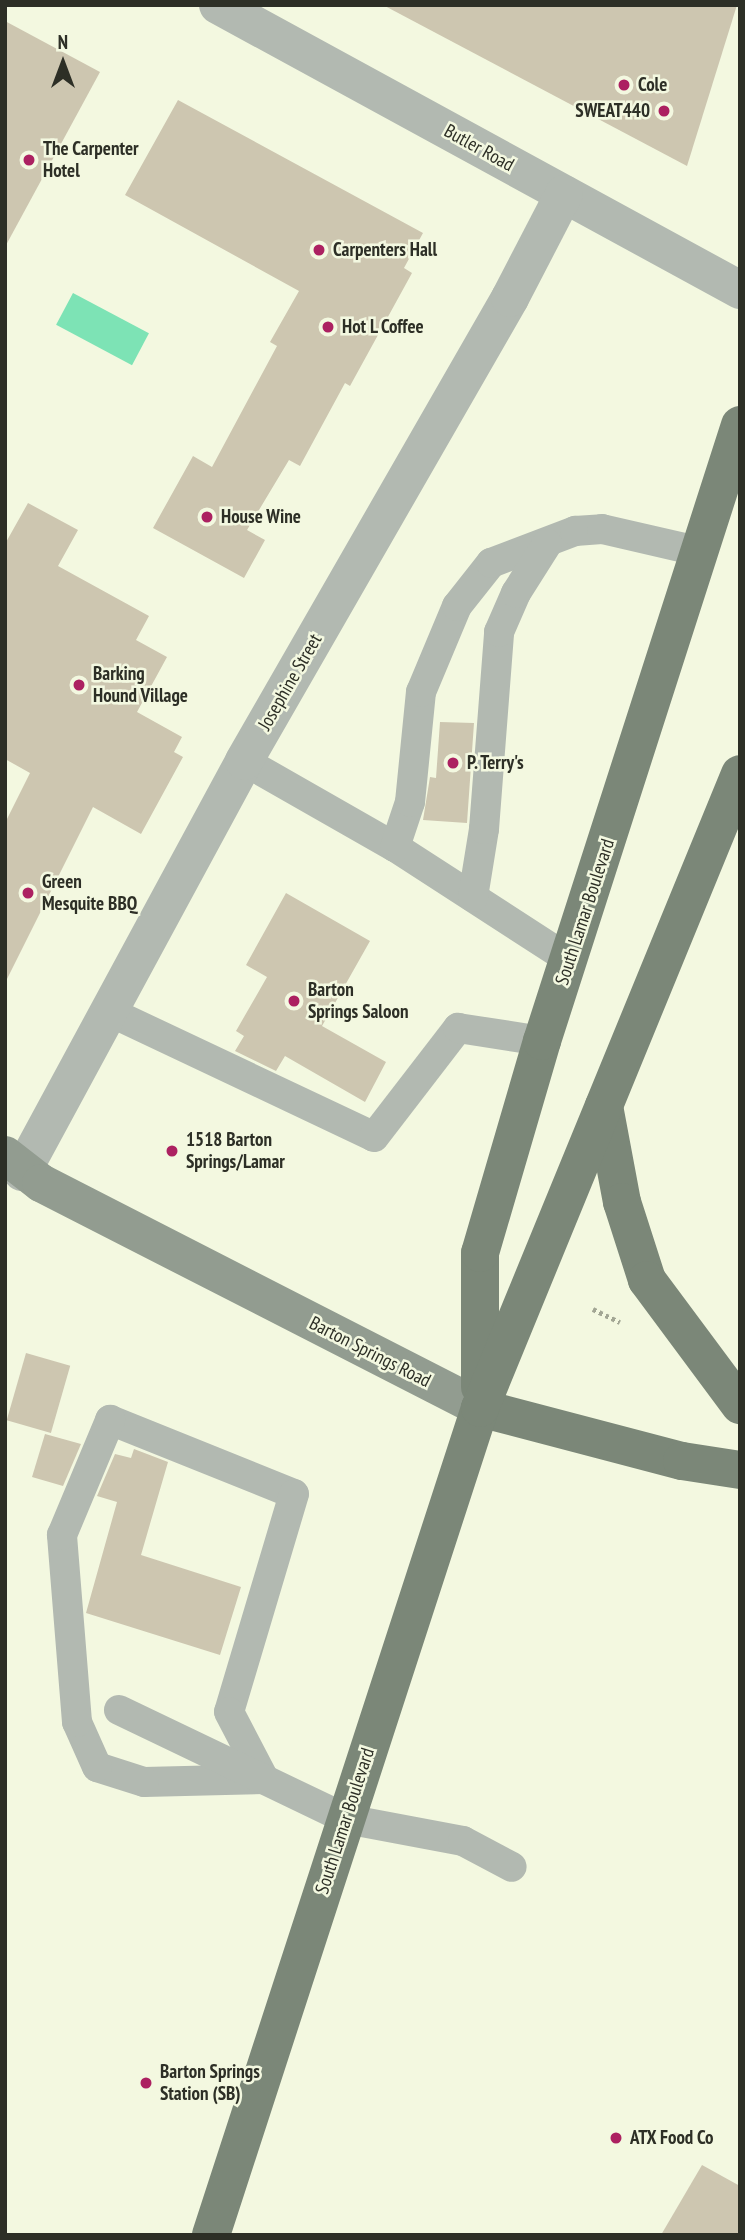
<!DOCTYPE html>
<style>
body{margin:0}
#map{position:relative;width:745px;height:2240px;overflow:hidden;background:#f3f8e0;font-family:"PT Sans Narrow",sans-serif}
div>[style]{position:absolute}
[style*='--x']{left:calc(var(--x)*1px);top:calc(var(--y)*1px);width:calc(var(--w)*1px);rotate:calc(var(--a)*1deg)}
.water>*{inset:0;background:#7de3b5;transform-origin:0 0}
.building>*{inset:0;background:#cdc6b0;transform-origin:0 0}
.path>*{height:4.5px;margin-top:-2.25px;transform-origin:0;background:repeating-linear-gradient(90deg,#a2a694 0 3.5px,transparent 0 7px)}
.lane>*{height:30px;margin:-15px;padding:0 15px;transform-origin:15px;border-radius:15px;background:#b2b9b1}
.street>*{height:38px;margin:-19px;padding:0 19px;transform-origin:19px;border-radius:19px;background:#b2b9b1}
.secondary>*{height:38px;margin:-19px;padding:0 19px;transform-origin:19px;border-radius:19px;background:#929c90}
.primary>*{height:38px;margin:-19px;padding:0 19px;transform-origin:19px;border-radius:19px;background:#7b8778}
.dots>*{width:19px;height:19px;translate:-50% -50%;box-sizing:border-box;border:4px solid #f3f8e0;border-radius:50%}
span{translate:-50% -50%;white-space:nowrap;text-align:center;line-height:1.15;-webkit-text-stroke:5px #f3f8e0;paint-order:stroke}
.poi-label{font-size:19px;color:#2d2f26;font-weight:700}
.left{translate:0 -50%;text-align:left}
.right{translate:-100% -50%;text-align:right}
.street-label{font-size:19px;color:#2d2f26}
.frame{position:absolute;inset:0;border:7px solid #2d2f26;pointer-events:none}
.north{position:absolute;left:28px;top:28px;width:70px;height:70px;-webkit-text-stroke:5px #f3f8e0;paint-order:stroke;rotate:0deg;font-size:19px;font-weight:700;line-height:28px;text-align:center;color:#2d2f26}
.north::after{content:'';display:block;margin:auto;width:24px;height:32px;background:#2d2f26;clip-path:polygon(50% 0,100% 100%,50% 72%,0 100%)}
</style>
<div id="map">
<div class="water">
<i style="left:73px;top:293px;width:86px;height:36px;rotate:28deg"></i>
</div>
<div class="building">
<i style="clip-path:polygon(383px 5px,737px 5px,687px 166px)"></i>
<i style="clip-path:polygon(5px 21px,100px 72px,5px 247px)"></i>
<i style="clip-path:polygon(178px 100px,423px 233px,404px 268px,412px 273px,350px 386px,345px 383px,300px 466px,289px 460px,247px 530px,265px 540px,244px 578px,153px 528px,193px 456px,212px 467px,277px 346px,270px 342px,299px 291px,125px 195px)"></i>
<i style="clip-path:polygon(28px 503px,78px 530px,58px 566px,149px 616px,136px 640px,167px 657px,137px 712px,182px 737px,174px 752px,183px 757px,141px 834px,93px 807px,5px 983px,5px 823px,30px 773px,5px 759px,5px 544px)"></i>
<i style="clip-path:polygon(440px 722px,474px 723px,467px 823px,423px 820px,430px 777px,436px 778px)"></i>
<i style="clip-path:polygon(286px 893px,370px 941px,322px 1026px,386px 1062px,365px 1102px,285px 1056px,276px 1071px,235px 1051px,244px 1036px,236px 1031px,267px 977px,246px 965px)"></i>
<i style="left:26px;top:1353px;width:46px;height:70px;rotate:16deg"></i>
<i style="clip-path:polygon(45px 1434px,81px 1444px,63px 1486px,32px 1477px)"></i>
<i style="clip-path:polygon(134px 1449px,168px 1462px,141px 1555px,241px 1587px,220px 1655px,86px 1613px,117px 1502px,97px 1496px,115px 1454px,131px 1458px)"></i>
<i style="clip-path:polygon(702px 2165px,740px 2186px,740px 2235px,661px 2235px)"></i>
</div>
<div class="path">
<i style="--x:593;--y:1309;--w:30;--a:26"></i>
</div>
<div class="lane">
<i style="--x:244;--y:761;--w:174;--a:29.7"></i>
<i style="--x:395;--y:847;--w:208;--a:32.9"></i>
<i style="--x:395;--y:847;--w:47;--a:-71.6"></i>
<i style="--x:410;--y:802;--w:111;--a:-84.3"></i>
<i style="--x:421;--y:692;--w:93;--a:-67.3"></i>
<i style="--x:457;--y:606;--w:55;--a:-51.7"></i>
<i style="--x:491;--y:563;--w:90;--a:-20.9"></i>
<i style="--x:575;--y:531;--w:27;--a:-4"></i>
<i style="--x:602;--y:529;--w:103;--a:13"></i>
<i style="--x:473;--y:897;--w:69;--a:-80.8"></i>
<i style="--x:484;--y:829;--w:198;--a:-85.6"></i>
<i style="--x:499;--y:632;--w:43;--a:-66.4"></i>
<i style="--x:516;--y:593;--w:58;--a:-57.7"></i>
<i style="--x:108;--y:1011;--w:294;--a:25.3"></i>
<i style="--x:374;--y:1137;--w:138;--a:-52.4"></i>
<i style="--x:458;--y:1028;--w:85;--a:8.8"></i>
<i style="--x:110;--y:1420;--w:198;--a:21.9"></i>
<i style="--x:294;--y:1494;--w:227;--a:106.6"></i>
<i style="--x:229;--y:1712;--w:76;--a:62.4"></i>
<i style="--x:264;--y:1779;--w:120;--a:178.6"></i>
<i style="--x:144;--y:1782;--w:49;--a:-162.3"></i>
<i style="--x:97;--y:1767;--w:49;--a:-114"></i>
<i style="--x:77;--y:1722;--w:188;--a:-94.6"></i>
<i style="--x:62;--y:1535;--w:125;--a:-67.3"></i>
<i style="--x:119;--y:1710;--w:252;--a:25.6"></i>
<i style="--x:346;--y:1819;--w:119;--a:10.6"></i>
<i style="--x:463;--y:1841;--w:55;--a:28"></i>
</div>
<div class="street">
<i style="--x:218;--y:5;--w:595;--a:28.63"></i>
<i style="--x:22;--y:1172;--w:467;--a:-61.6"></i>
<i style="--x:244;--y:761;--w:534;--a:-60.12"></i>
<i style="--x:510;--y:298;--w:117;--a:-62.6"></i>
</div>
<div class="secondary">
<i style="--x:5;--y:1155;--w:46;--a:37.9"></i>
<i style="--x:41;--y:1183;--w:493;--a:27.1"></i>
</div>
<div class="primary">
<i style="--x:604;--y:1106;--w:98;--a:79.4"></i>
<i style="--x:622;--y:1202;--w:82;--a:72.2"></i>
<i style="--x:647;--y:1280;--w:156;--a:53.4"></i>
<i style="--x:480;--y:1387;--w:134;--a:-90"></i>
<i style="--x:480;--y:1253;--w:221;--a:-73.7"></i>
<i style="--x:542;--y:1041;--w:647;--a:-72.18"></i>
<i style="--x:480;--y:1408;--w:209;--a:14.7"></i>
<i style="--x:682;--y:1461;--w:59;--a:8.8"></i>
<i style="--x:211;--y:2235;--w:870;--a:-71.98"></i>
<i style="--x:480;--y:1408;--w:685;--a:-67.7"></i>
</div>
<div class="dots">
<i style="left:624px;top:85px;background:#ac2161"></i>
<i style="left:664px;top:111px;background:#ac2161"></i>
<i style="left:29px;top:160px;background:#ac2161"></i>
<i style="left:319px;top:250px;background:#ac2161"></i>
<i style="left:328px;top:327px;background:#ac2161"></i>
<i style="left:207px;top:517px;background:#ac2161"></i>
<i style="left:79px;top:685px;background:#ac2161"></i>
<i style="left:453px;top:763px;background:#ac2161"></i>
<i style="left:28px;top:893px;background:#ac2161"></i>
<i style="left:294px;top:1001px;background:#ac2161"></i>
<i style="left:172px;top:1151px;background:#ac2161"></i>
<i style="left:146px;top:2083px;background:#ac2161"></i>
<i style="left:616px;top:2138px;background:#ac2161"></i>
</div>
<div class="poi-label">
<span class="left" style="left:638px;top:85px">Cole</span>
<span class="right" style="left:650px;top:111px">SWEAT440</span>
<span class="left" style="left:43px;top:160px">The Carpenter<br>Hotel</span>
<span class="left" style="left:333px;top:250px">Carpenters Hall</span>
<span class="left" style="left:342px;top:327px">Hot L Coffee</span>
<span class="left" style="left:221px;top:517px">House Wine</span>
<span class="left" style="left:93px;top:685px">Barking<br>Hound Village</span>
<span class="left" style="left:467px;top:763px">P. Terry's</span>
<span class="left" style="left:42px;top:893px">Green<br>Mesquite BBQ</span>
<span class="left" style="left:308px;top:1001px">Barton<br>Springs Saloon</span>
<span class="left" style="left:186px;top:1151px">1518 Barton<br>Springs/Lamar</span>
<span class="left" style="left:160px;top:2083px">Barton Springs<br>Station (SB)</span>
<span class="left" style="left:630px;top:2138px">ATX Food Co</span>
</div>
<div class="street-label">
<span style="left:479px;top:148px;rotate:29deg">Butler Road</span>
<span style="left:290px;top:682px;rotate:-60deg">Josephine Street</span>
<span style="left:585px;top:912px;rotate:-72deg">South Lamar Boulevard</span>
<span style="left:370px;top:1352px;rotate:27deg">Barton Springs Road</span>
<span style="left:345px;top:1821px;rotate:-72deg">South Lamar Boulevard</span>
</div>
<div class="frame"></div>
<div class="north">N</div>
</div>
